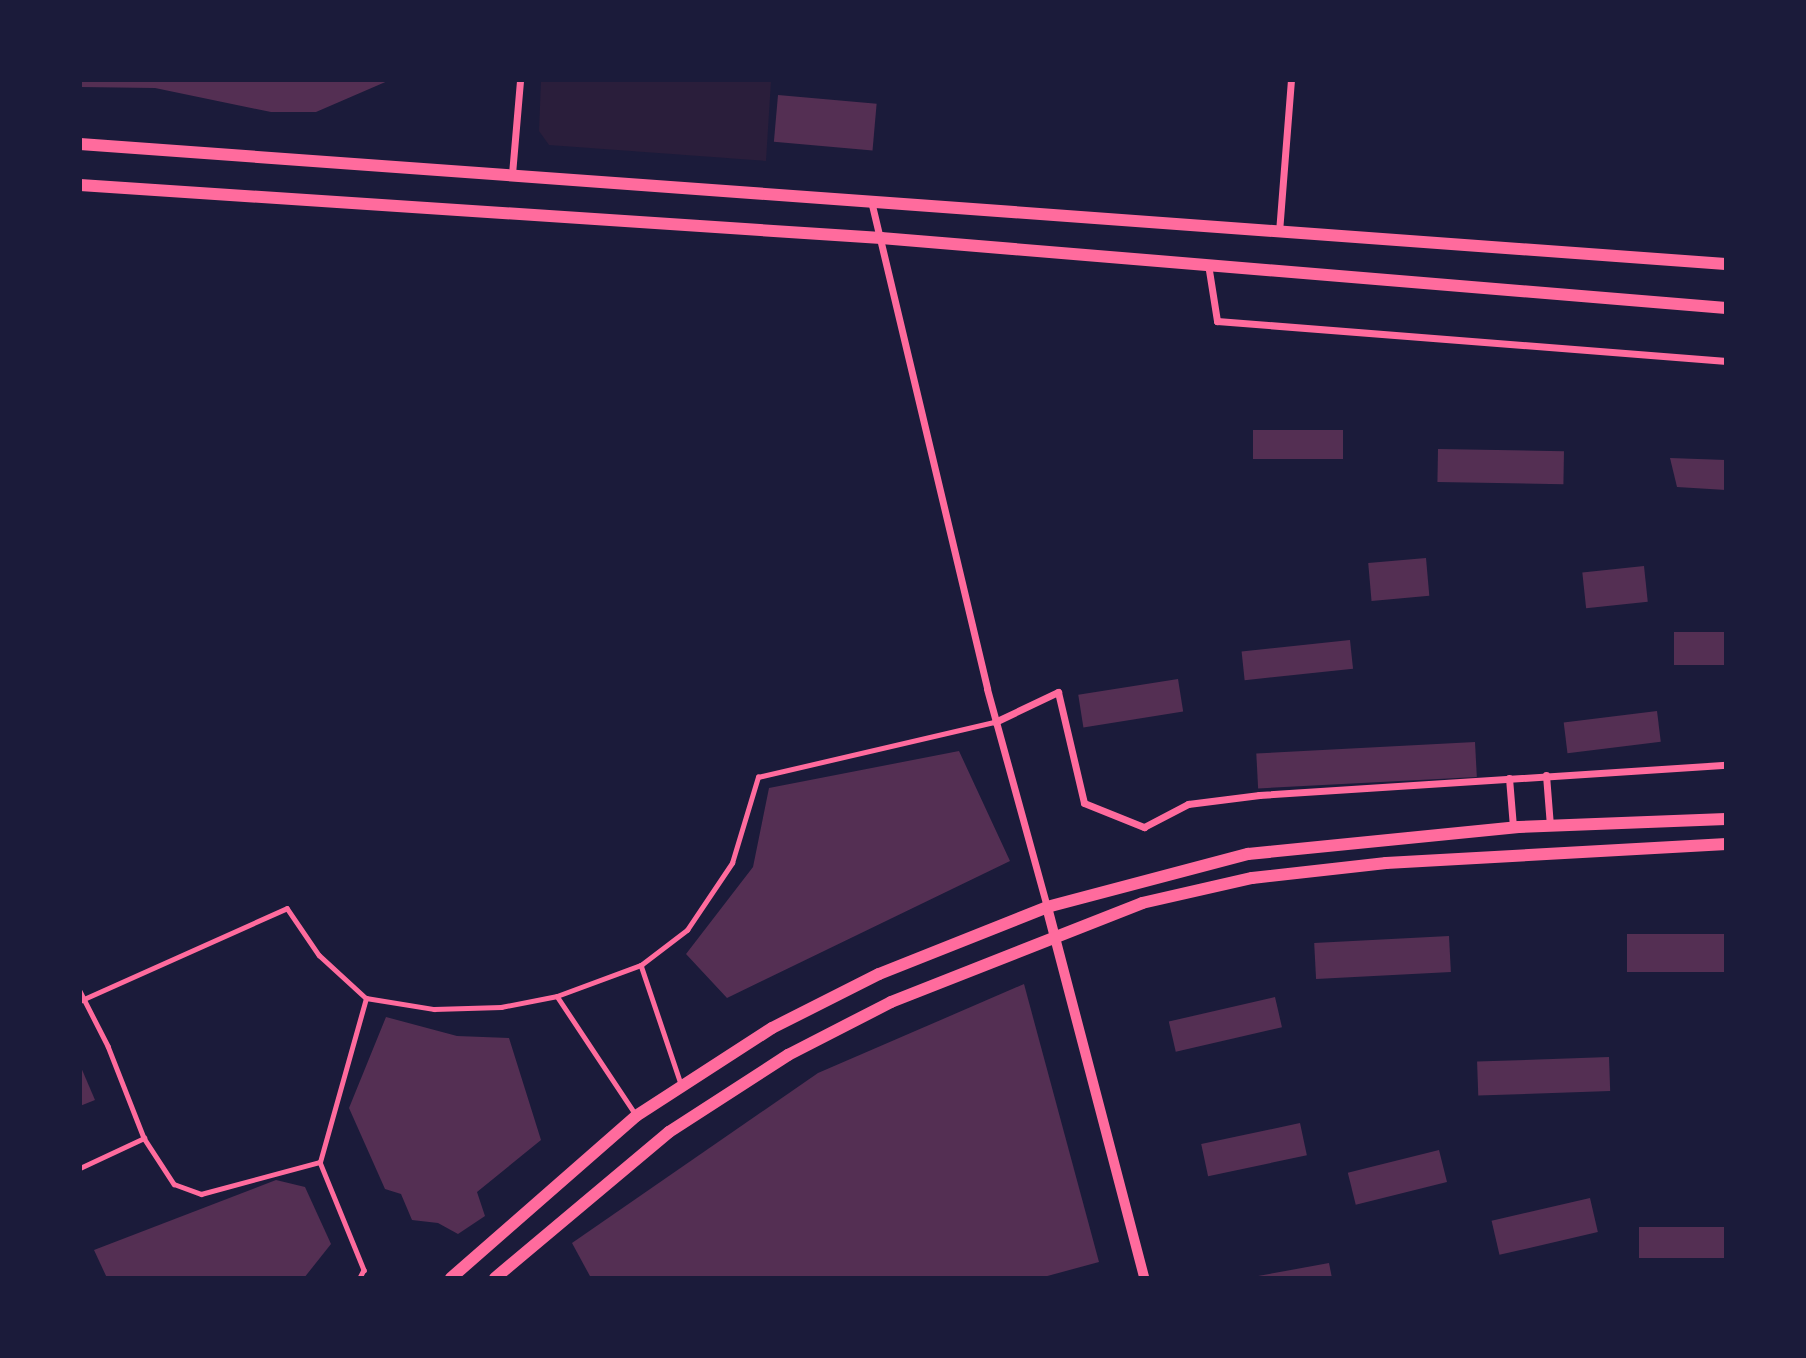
<!DOCTYPE html>
<style>
body{margin:0}
#map{position:relative;width:1806px;height:1358px;overflow:hidden;background:#1b1b3a;font-family:Poppins,sans-serif}
div>[style]{position:absolute}
[style*='--x']{left:calc(var(--x)*1px);top:calc(var(--y)*1px);width:calc(var(--w)*1px);rotate:calc(var(--a)*1deg)}
.green>*{inset:0;background:#2a1e3b}
.building>*{inset:0;background:#542f53;transform-origin:0 0}
.service>*{height:4.5px;margin:-2.25px;padding:0 2.25px;transform-origin:2.25px;border-radius:2.25px;background:#ff6b9d}
.minor>*{height:7px;margin:-3.5px;padding:0 3.5px;transform-origin:3.5px;border-radius:3.5px;background:#ff6b9d}
.tertiary>*{height:10px;margin:-5px;padding:0 5px;transform-origin:5px;border-radius:5px;background:#ff6b9d}
.secondary>*{height:12px;margin:-6px;padding:0 6px;transform-origin:6px;border-radius:6px;background:#ff6b9d}
.primary>*{height:12px;margin:-6px;padding:0 6px;transform-origin:6px;border-radius:6px;background:#ff6b9d}
span{translate:-50% -50%;white-space:nowrap;text-align:center;line-height:1.15;-webkit-text-stroke:7px #1b1b3a;paint-order:stroke}
.frame{position:absolute;inset:0;border:82px solid #1b1b3a;pointer-events:none}
</style>
<div id="map">
<div class="green">
<i style="clip-path:polygon(541px 81px,771px 81px,766px 161px,549px 145px,539px 131px)"></i>
</div>
<div class="building">
<i style="clip-path:polygon(80px 80px,390px 80px,316px 112px,271px 112px,155px 88px,80px 87px)"></i>
<i style="left:778px;top:95px;width:99px;height:47px;rotate:5deg"></i>
<i style="left:1343px;top:430px;width:29px;height:90px;rotate:90deg"></i>
<i style="left:1438px;top:449px;width:126px;height:33px;rotate:1deg"></i>
<i style="clip-path:polygon(1670px 458px,1726px 460px,1726px 490px,1677px 487px)"></i>
<i style="left:1426px;top:558px;width:38px;height:58px;rotate:85deg"></i>
<i style="left:1644px;top:566px;width:36px;height:62px;rotate:84deg"></i>
<i style="left:1726px;top:632px;width:33px;height:52px;rotate:90deg"></i>
<i style="left:1350px;top:640px;width:29px;height:109px;rotate:84deg"></i>
<i style="left:1178px;top:679px;width:33px;height:101px;rotate:81deg"></i>
<i style="left:1657px;top:711px;width:31px;height:94px;rotate:83deg"></i>
<i style="left:1475px;top:742px;width:35px;height:219px;rotate:87deg"></i>
<i style="clip-path:polygon(959px 751px,1010px 861px,727px 998px,686px 954px,753px 867px,769px 788px)"></i>
<i style="left:1726px;top:934px;width:38px;height:99px;rotate:90deg"></i>
<i style="left:1449px;top:936px;width:36px;height:135px;rotate:87deg"></i>
<i style="clip-path:polygon(1024px 984px,1099px 1262px,1040px 1278px,591px 1278px,572px 1243px,818px 1073px)"></i>
<i style="left:1275px;top:997px;width:31px;height:109px;rotate:77deg"></i>
<i style="clip-path:polygon(386px 1017px,457px 1036px,509px 1038px,541px 1140px,477px 1192px,485px 1216px,458px 1234px,438px 1223px,412px 1220px,401px 1194px,385px 1189px,349px 1108px)"></i>
<i style="left:1609px;top:1057px;width:34px;height:132px;rotate:88deg"></i>
<i style="clip-path:polygon(80px 1065px,95px 1100px,80px 1106px)"></i>
<i style="left:1300px;top:1123px;width:33px;height:101px;rotate:78deg"></i>
<i style="left:1439px;top:1150px;width:33px;height:94px;rotate:76deg"></i>
<i style="clip-path:polygon(276px 1180px,305px 1187px,331px 1244px,304px 1278px,107px 1278px,94px 1250px)"></i>
<i style="left:1590px;top:1198px;width:35px;height:101px;rotate:77deg"></i>
<i style="left:1726px;top:1227px;width:31px;height:87px;rotate:90deg"></i>
<i style="clip-path:polygon(1329px 1263px,1332px 1278px,1258px 1278px,1258px 1276px)"></i>
</div>
<div class="service">
<i style="--x:641;--y:965;--w:58;--a:-37.3"></i>
<i style="--x:687;--y:930;--w:81;--a:-56.1"></i>
<i style="--x:732;--y:863;--w:90;--a:-73.2"></i>
<i style="--x:758;--y:777;--w:243;--a:-13.1"></i>
<i style="--x:80;--y:991;--w:9;--a:63"></i>
<i style="--x:84;--y:999;--w:222;--a:-24.1"></i>
<i style="--x:287;--y:908;--w:57;--a:55.8"></i>
<i style="--x:319;--y:955;--w:64;--a:42.5"></i>
<i style="--x:366;--y:998;--w:69;--a:9.2"></i>
<i style="--x:434;--y:1009;--w:67;--a:-1.7"></i>
<i style="--x:501;--y:1007;--w:57;--a:-11.1"></i>
<i style="--x:557;--y:996;--w:143;--a:56.4"></i>
<i style="--x:557;--y:996;--w:90;--a:-20.3"></i>
<i style="--x:641;--y:965;--w:126;--a:71.4"></i>
<i style="--x:80;--y:1001;--w:4;--a:-27"></i>
<i style="--x:84;--y:999;--w:53;--a:62.9"></i>
<i style="--x:108;--y:1046;--w:99;--a:68.6"></i>
<i style="--x:144;--y:1138;--w:55;--a:56.9"></i>
<i style="--x:174;--y:1184;--w:29;--a:20"></i>
<i style="--x:201;--y:1194;--w:123;--a:-15.1"></i>
<i style="--x:320;--y:1162;--w:117;--a:67.8"></i>
<i style="--x:364;--y:1270;--w:9;--a:117"></i>
<i style="--x:320;--y:1162;--w:170;--a:-74.3"></i>
<i style="--x:80;--y:1168;--w:71;--a:-25.1"></i>
</div>
<div class="minor">
<i style="--x:512;--y:174;--w:94;--a:-85.1"></i>
<i style="--x:872;--y:205;--w:497;--a:76.6"></i>
<i style="--x:987;--y:689;--w:226;--a:74.6"></i>
<i style="--x:1279;--y:232;--w:152;--a:-85.5"></i>
<i style="--x:1208;--y:264;--w:58;--a:81"></i>
<i style="--x:1217;--y:321;--w:511;--a:4.49"></i>
<i style="--x:995;--y:722;--w:70;--a:-25.5"></i>
<i style="--x:1058;--y:692;--w:114;--a:76.8"></i>
<i style="--x:1084;--y:803;--w:65;--a:21.8"></i>
<i style="--x:1144;--y:827;--w:50;--a:-27.6"></i>
<i style="--x:1188;--y:804;--w:72;--a:-7.2"></i>
<i style="--x:1259;--y:795;--w:468;--a:-3.7"></i>
<i style="--x:1546;--y:775;--w:51;--a:85.5"></i>
<i style="--x:1509;--y:778;--w:49;--a:85.3"></i>
</div>
<div class="tertiary">
<i style="--x:1047;--y:907;--w:383;--a:75.3"></i>
</div>
<div class="secondary">
<i style="--x:451;--y:1278;--w:246;--a:-41.2"></i>
<i style="--x:636;--y:1116;--w:162;--a:-32.9"></i>
<i style="--x:772;--y:1028;--w:120;--a:-26.8"></i>
<i style="--x:879;--y:974;--w:181;--a:-21.7"></i>
<i style="--x:1047;--y:907;--w:208;--a:-14.8"></i>
<i style="--x:1248;--y:854;--w:272;--a:-5.7"></i>
<i style="--x:1519;--y:827;--w:207;--a:-2.2"></i>
<i style="--x:495;--y:1278;--w:227;--a:-40"></i>
<i style="--x:669;--y:1132;--w:142;--a:-32.9"></i>
<i style="--x:788;--y:1055;--w:116;--a:-27.2"></i>
<i style="--x:891;--y:1002;--w:270;--a:-21.5"></i>
<i style="--x:1142;--y:903;--w:113;--a:-12.8"></i>
<i style="--x:1252;--y:878;--w:135;--a:-6.4"></i>
<i style="--x:1386;--y:863;--w:341;--a:-3.2"></i>
</div>
<div class="primary">
<i style="--x:80;--y:144;--w:1650;--a:4.17"></i>
<i style="--x:80;--y:185;--w:803;--a:3.79"></i>
<i style="--x:881;--y:238;--w:848;--a:4.74"></i>
</div>
<div class="frame"></div>
</div>
